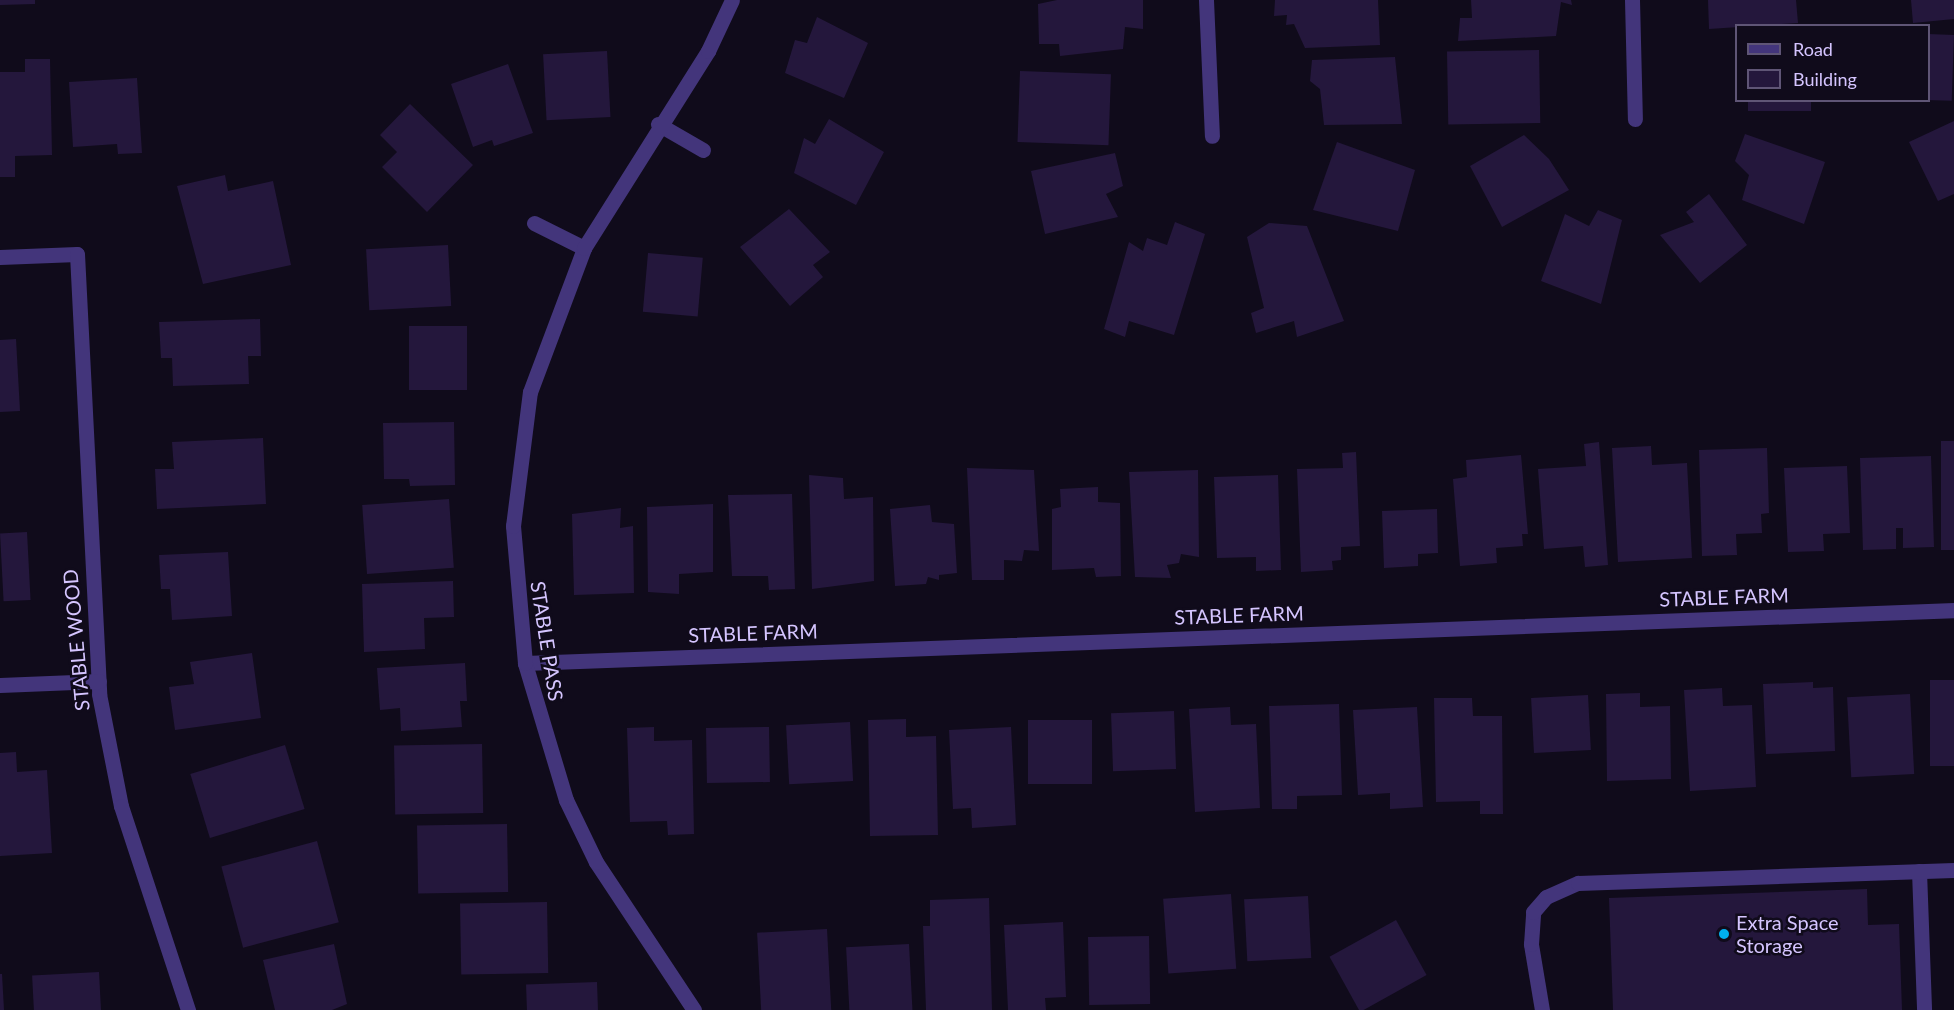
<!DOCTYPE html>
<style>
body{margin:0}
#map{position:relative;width:1954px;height:1010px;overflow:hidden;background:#100b1b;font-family:Lato,sans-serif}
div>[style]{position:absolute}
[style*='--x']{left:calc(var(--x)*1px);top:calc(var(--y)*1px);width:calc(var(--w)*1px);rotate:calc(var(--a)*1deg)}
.building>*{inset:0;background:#24173c;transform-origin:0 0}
.service>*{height:15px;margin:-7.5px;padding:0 7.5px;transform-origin:7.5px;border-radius:7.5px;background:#43357b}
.minor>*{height:15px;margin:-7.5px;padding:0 7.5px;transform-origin:7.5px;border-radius:7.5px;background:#43357b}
.dots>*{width:16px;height:16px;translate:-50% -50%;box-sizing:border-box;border:3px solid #100b1b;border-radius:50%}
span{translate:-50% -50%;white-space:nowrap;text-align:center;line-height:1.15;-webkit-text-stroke:5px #100b1b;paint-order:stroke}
.street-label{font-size:20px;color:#d5c5ff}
.poi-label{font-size:20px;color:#d5c5ff}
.left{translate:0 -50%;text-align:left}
.legend{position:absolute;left:1735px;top:24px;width:195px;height:78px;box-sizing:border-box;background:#100b1b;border:2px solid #5f5576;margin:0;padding:8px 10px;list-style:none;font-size:18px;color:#d5c5ff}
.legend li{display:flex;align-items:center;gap:12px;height:30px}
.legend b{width:30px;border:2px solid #5f5576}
</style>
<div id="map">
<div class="building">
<i style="clip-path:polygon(0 0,35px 0,35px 4px,0 5px)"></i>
<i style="clip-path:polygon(1057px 0,1143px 0,1143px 29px,1125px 27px,1123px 49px,1060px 56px,1059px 44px,1039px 44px,1038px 4px)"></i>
<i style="clip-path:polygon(1275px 0,1378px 0,1380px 45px,1305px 48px,1294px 24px,1286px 25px,1287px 15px,1274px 16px)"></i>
<i style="clip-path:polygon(1471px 0,1571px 0,1572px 5px,1561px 2px,1556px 36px,1458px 41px,1460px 18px,1472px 18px)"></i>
<i style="clip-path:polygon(1708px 0,1796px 0,1798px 23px,1709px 29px)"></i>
<i style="clip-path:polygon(1911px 0,1954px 0,1954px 19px,1913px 23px)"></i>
<i style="clip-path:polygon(817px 17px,868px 43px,844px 98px,785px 73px,795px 40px,807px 43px)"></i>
<i style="left:1928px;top:34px;width:26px;height:66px;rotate:2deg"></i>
<i style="left:1539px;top:50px;width:73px;height:92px;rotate:89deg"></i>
<i style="left:607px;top:51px;width:66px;height:64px;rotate:87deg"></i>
<i style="clip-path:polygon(1395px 57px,1402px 124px,1324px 125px,1320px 89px,1310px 81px,1312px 60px)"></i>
<i style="clip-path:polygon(25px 59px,50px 59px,52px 155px,15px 156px,15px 177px,0 177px,0 72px,25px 72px)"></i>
<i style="clip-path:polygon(508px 64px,533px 133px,494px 146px,492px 140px,473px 147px,451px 84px)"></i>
<i style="left:1020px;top:71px;width:91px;height:71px;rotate:2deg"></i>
<i style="clip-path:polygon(137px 78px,142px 153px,118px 154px,117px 144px,73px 147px,69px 82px)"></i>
<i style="left:1748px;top:100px;width:63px;height:11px"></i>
<i style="clip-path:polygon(410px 104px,473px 165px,427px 212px,382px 167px,397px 152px,380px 135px)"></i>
<i style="clip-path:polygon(829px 119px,884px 152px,856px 205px,794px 173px,804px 138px,815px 144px)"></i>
<i style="clip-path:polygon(1954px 121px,1954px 194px,1938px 201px,1909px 142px)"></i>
<i style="clip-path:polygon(1745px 134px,1825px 162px,1804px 224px,1742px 200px,1749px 175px,1735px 161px)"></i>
<i style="clip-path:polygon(1524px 135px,1549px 159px,1569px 190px,1502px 227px,1470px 166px)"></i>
<i style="clip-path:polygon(1337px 142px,1415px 170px,1398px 231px,1313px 210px)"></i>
<i style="clip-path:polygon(1115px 153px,1123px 186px,1106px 194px,1118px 217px,1045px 234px,1031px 171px)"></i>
<i style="clip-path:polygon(225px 175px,228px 191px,273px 181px,291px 265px,203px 284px,177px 186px)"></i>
<i style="clip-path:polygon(1709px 194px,1747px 245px,1700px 283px,1660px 235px,1694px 222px,1686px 212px)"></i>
<i style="clip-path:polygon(789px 209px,830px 252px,813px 265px,823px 277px,790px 306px,740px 247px)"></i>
<i style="clip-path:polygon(1598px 210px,1622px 220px,1601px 304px,1541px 281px,1565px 214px,1589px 226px)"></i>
<i style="clip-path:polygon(1175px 222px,1205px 234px,1174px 335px,1129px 321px,1125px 337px,1104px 329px,1129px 242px,1143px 251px,1147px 238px,1167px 245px)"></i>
<i style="clip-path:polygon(1269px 223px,1307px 226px,1344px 321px,1297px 337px,1294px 321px,1256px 333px,1251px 313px,1264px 308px,1247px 237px)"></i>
<i style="left:448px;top:245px;width:61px;height:82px;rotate:87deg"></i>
<i style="left:648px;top:253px;width:55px;height:59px;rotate:5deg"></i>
<i style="clip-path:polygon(260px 319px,261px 356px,248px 356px,249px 384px,173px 386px,172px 358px,161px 358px,159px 322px)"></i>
<i style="left:409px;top:326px;width:58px;height:64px"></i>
<i style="clip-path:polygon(16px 339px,20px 411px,0 412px,0 340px)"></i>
<i style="clip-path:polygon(454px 422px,455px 485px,410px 486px,409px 479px,384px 479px,383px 423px)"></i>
<i style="clip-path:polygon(263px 438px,266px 504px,157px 509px,155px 469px,174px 469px,172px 442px)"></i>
<i style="left:1941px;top:441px;width:13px;height:109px"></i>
<i style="clip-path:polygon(1599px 442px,1608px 565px,1585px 567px,1583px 546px,1544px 549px,1538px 469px,1586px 466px,1584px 444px)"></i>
<i style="clip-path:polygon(1651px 446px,1652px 465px,1687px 463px,1692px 558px,1618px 562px,1612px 448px)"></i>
<i style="clip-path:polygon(1767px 448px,1769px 513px,1761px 514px,1762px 533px,1736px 534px,1737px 555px,1702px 556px,1699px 450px)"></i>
<i style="clip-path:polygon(1356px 452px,1360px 546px,1341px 547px,1341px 560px,1332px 561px,1333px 570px,1301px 572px,1297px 469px,1343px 468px,1342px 453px)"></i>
<i style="clip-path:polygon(1521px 455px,1528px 534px,1522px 534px,1523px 546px,1496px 548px,1497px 563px,1460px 566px,1453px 479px,1467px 477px,1466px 460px)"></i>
<i style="clip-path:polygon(1931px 456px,1934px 547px,1903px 548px,1903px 528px,1896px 528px,1896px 549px,1863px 550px,1860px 458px)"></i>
<i style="clip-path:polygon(1847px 466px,1850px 533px,1823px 534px,1824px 551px,1788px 552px,1784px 468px)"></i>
<i style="clip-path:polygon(967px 468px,1034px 470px,1039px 551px,1024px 550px,1022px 561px,1004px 560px,1004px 580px,972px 580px)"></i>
<i style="clip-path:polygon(1198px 470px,1199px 557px,1181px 554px,1179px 563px,1167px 565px,1171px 578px,1135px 577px,1129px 472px)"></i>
<i style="clip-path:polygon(809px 475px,843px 478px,844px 499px,873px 497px,874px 581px,812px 589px)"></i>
<i style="clip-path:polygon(1278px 475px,1281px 570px,1256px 571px,1256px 557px,1217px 558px,1214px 477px)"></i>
<i style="clip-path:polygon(1098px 487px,1098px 502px,1120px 503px,1121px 576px,1096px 577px,1094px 568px,1052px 570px,1052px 509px,1061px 507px,1060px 489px)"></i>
<i style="clip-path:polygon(792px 494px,795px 589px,769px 590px,768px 576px,732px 576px,728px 495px)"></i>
<i style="left:449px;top:499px;width:69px;height:87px;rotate:86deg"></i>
<i style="clip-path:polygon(713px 504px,713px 572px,679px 574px,679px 594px,648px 592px,647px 507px)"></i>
<i style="clip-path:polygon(930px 505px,932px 522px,954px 524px,957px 573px,939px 575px,939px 580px,928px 577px,926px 584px,895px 586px,890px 509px)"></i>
<i style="clip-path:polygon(621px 508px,620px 528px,633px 526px,634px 593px,574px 595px,572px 514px)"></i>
<i style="clip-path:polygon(1437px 509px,1438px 553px,1418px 554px,1418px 566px,1384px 568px,1382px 511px)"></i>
<i style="left:27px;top:532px;width:68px;height:27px;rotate:87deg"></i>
<i style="clip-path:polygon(228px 552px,232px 616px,172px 620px,170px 589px,161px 589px,159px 555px)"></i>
<i style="clip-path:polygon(453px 581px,454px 617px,424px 618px,425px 649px,364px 652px,362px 584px)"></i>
<i style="clip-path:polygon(252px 653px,261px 718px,175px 730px,169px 687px,194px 684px,190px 662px)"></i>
<i style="clip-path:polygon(465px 663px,467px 701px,460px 701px,462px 727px,401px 731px,400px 708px,380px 710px,377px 668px)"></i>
<i style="left:1954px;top:680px;width:86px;height:24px;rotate:90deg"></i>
<i style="clip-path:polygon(1813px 682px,1813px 688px,1833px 687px,1835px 751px,1766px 754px,1763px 684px)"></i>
<i style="clip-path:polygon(1722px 688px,1723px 706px,1752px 705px,1756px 787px,1690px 791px,1684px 690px)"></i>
<i style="clip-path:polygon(1640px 693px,1640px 707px,1670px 706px,1671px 779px,1607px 781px,1606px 694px)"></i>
<i style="left:1910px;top:694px;width:80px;height:63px;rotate:87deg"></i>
<i style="left:1588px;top:695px;width:55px;height:57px;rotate:87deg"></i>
<i style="clip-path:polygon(1434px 698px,1472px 698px,1473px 716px,1502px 716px,1503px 814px,1480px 814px,1480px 801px,1436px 802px)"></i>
<i style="clip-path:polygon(1339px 704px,1342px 795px,1297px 796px,1297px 809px,1272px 809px,1269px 706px)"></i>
<i style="clip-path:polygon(1230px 707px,1231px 725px,1256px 724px,1260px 808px,1195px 812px,1189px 709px)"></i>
<i style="clip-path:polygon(1417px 707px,1423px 807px,1390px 809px,1390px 793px,1358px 795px,1353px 710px)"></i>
<i style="left:1174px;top:711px;width:58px;height:63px;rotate:88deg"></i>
<i style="clip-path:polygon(906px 719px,906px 737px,936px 736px,938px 835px,870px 836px,868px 720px)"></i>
<i style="left:1028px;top:720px;width:64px;height:64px"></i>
<i style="left:850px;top:722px;width:59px;height:64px;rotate:87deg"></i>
<i style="clip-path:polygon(654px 727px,654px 741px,692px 740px,694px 834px,668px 835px,667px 821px,630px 822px,627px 728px)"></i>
<i style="left:769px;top:727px;width:55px;height:63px;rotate:89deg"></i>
<i style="clip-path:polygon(1011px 727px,1016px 825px,972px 828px,971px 808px,953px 809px,949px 730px)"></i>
<i style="left:482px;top:744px;width:69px;height:88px;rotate:89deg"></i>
<i style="left:285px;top:745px;width:67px;height:99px;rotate:73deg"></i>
<i style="clip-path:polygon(16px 752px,17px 772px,47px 770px,52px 853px,0 856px,0 753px)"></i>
<i style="left:507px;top:824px;width:68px;height:90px;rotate:89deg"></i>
<i style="left:317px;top:841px;width:84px;height:99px;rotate:75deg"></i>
<i style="clip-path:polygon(1867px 889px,1868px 925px,1899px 924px,1902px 1010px,1613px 1010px,1609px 898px)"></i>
<i style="left:1231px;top:894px;width:75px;height:68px;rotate:86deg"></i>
<i style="left:1308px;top:896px;width:62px;height:64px;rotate:87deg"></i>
<i style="clip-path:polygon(989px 898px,992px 1010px,926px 1010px,923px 926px,930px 926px,930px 900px)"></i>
<i style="left:547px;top:902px;width:71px;height:87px;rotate:89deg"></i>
<i style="left:1396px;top:920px;width:63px;height:76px;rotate:61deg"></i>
<i style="clip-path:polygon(1063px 922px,1066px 997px,1045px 998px,1046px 1010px,1008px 1010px,1004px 925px)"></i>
<i style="left:827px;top:929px;width:81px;height:70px;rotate:87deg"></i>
<i style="left:1149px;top:936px;width:68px;height:61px;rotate:89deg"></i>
<i style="clip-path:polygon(334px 944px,347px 1004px,332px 1010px,275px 1010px,263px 960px)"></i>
<i style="left:909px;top:944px;width:66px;height:63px;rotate:87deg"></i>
<i style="left:99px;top:972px;width:38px;height:67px;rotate:87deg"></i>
<i style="clip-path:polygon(0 974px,2px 974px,4px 1010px,0 1010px)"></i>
<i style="left:597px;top:982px;width:28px;height:71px;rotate:88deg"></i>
</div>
<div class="service">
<i style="--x:1919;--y:871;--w:139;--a:87.9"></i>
<i style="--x:1542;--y:1010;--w:67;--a:-99.5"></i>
<i style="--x:1531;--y:944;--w:32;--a:-86"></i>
<i style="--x:1533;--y:912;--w:20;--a:-49"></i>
<i style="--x:1546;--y:897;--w:35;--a:-24"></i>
<i style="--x:1578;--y:883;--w:376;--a:-2"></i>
</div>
<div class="minor">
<i style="--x:1206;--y:0;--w:136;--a:87.5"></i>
<i style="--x:1632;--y:0;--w:119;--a:88.6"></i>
<i style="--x:658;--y:124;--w:52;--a:30"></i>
<i style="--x:534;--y:223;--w:56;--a:26.6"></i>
<i style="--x:0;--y:257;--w:77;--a:-2.2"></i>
<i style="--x:77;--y:254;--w:441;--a:87.1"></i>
<i style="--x:99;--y:694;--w:114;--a:78.9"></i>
<i style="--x:121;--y:806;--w:215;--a:71.8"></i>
<i style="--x:525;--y:663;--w:1430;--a:-2.12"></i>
<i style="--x:0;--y:685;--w:99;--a:-2.3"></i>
<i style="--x:694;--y:1010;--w:178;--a:-123.5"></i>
<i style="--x:596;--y:862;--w:69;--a:-115.8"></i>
<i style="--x:566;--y:800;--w:143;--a:-106.7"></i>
<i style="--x:525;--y:663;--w:138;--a:-95"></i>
<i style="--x:513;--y:526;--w:135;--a:-82.8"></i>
<i style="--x:530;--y:392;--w:154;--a:-69.4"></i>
<i style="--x:584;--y:248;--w:233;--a:-57.8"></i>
<i style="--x:708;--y:51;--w:56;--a:-64.8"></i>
</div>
<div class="dots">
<i style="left:1724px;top:934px;background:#00b0f0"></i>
</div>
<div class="street-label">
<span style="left:1724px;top:597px;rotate:-2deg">STABLE FARM</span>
<span style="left:1239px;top:615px;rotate:-2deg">STABLE FARM</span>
<span style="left:753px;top:633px;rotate:-2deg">STABLE FARM</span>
<span style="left:76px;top:640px;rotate:-95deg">STABLE WOOD</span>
<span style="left:547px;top:641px;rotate:81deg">STABLE PASS</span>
</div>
<div class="poi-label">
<span class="left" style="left:1736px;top:934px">Extra Space<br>Storage</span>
</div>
<ul class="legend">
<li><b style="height:8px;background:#43357b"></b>Road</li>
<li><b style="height:16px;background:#24173c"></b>Building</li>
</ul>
</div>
